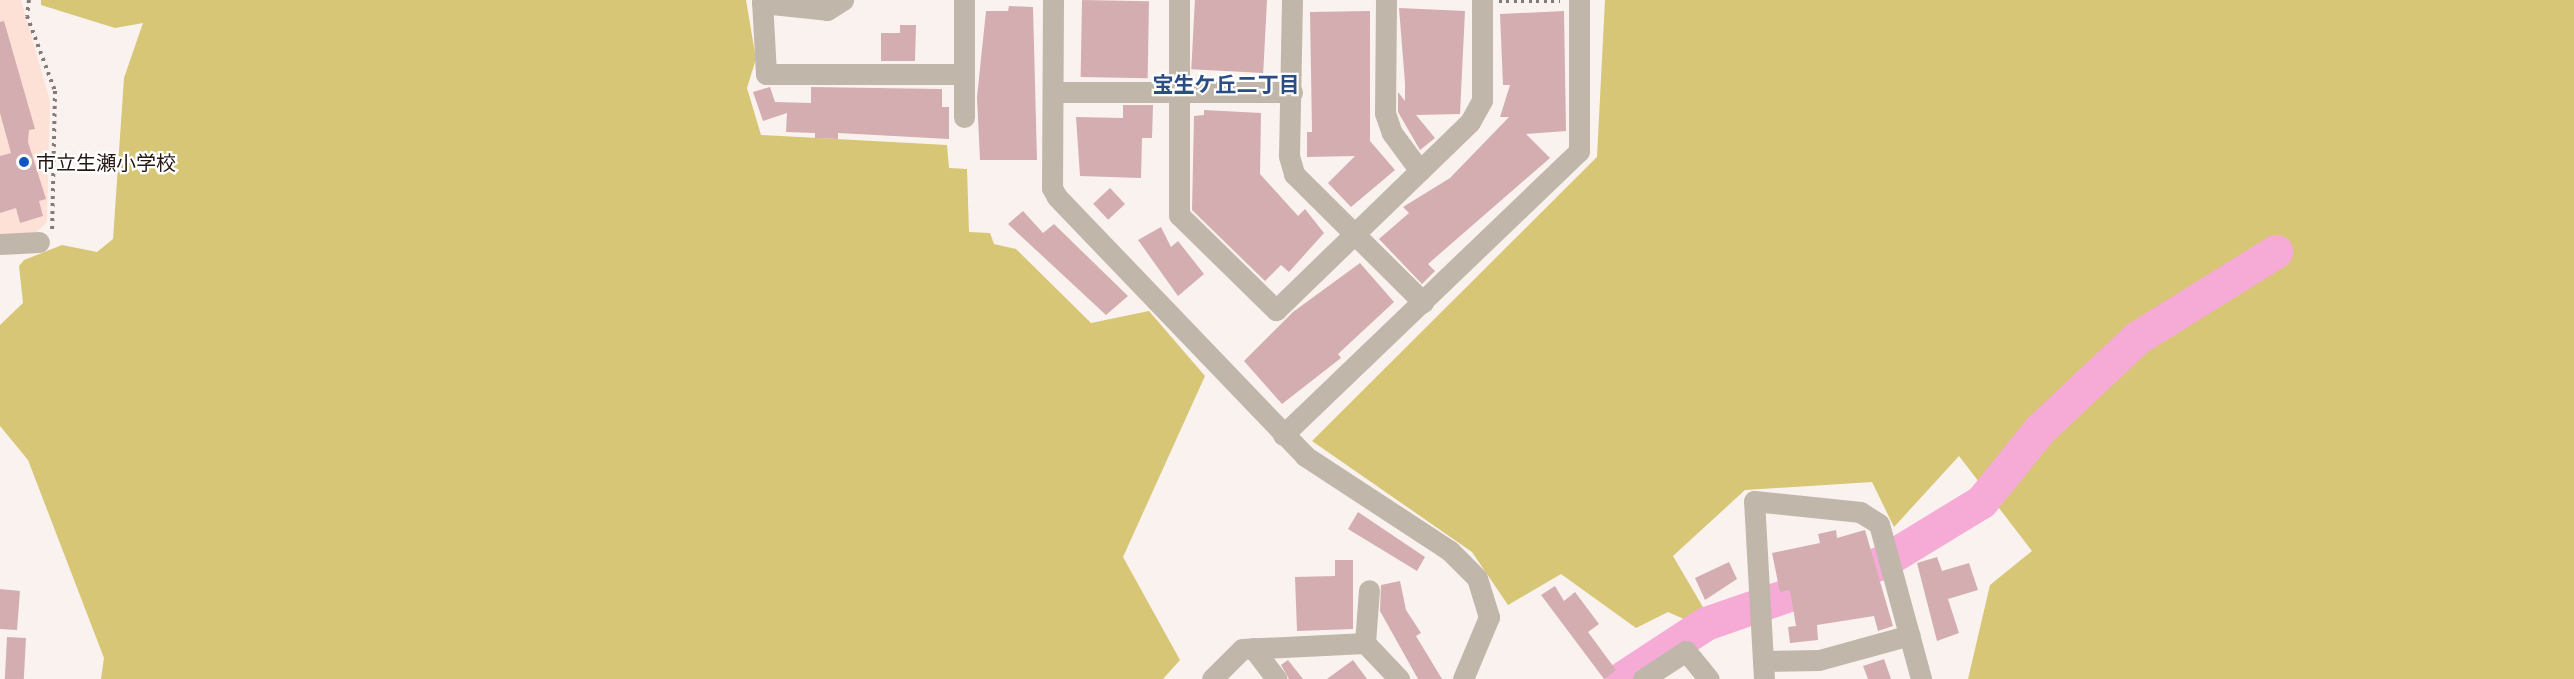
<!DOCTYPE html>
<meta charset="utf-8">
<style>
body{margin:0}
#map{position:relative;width:2574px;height:679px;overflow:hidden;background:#faf2ef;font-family:"IBM Plex Sans","Noto Sans JP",sans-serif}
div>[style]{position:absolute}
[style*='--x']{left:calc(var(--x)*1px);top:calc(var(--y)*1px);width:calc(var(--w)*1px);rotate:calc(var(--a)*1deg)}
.built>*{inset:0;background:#fde1d7}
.forest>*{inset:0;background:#d7c675}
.river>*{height:34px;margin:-17px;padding:0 17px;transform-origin:17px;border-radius:17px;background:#f6aad6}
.building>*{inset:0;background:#d4adb0;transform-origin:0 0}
.path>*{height:4px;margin-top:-2px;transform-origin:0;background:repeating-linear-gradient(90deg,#857a76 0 3px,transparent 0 7.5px)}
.minor>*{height:21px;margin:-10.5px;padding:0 10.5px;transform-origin:10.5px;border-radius:10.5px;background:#c1b6aa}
.dots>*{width:16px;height:16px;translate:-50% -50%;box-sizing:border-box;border:3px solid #fff;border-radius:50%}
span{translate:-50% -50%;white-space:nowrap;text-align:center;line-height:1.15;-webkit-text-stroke:4.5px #fff;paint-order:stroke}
.poi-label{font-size:20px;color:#251813}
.left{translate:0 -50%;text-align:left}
.neighbourhood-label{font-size:21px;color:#2b4d84;font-weight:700}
</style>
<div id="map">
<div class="built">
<i style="clip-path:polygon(0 0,21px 0,50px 101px,47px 222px,37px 232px,0 236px)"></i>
</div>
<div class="forest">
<i style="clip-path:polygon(41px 0,746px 0,756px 59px,747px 88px,761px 135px,947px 145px,949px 168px,967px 169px,969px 232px,990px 233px,994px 244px,1016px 249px,1091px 323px,1149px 311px,1205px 376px,1123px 557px,1180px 660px,1163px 679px,101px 679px,104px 658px,28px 460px,0 426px,0 325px,23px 303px,19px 266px,24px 260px,62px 245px,97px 252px,113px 239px,124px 78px,143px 23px,115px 28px,41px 5px)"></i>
<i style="clip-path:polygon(1605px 0,2574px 0,2574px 679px,1968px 679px,1990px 585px,2032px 551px,1959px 456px,1894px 527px,1872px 482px,1745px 490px,1673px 556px,1707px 614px,1695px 624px,1668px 612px,1636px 628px,1561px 574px,1508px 605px,1472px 552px,1312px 441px,1597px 157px)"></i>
</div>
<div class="river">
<i style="--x:1622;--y:679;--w:100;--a:-33.2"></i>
<i style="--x:1706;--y:624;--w:186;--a:-19.1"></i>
<i style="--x:1882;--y:563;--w:117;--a:-31.4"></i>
<i style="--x:1982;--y:502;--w:94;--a:-51.1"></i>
<i style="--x:2041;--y:429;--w:133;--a:-43.2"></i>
<i style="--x:2138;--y:338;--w:163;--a:-31.9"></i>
</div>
<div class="building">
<i style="left:1082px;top:0;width:67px;height:77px;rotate:1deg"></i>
<i style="left:1267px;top:0;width:73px;height:72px;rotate:93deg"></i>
<i style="clip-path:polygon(1009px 6px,1033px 7px,1037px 160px,980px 160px,977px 97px,986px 11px,1008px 11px)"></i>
<i style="clip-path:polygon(1399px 8px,1465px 11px,1460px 114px,1416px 115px,1435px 138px,1420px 150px,1398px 112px,1398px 92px,1405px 101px,1405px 83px)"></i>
<i style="clip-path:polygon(1370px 11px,1370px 141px,1395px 170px,1351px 207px,1328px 183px,1355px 156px,1307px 157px,1307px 132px,1312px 132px,1310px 12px)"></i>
<i style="clip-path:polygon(1564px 11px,1566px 131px,1526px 134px,1550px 158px,1428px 264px,1435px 271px,1422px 284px,1379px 239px,1409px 213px,1403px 207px,1450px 178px,1509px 117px,1500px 117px,1510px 85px,1503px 85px,1500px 14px)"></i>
<i style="clip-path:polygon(4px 21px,35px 129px,29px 130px,28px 142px,46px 199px,39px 201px,43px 216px,20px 223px,16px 208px,0 213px,0 156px,11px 153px,0 113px,0 22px)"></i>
<i style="clip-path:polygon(900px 25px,916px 25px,915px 61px,881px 61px,881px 33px,900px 33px)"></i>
<i style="clip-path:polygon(770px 87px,775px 102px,811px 103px,811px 87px,942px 89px,942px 107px,949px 107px,949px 139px,838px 133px,838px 139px,815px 138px,815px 133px,786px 132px,787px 113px,763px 121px,753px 92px)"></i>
<i style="clip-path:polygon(1123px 105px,1153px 105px,1152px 138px,1142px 138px,1141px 178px,1080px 176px,1076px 117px,1123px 118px)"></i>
<i style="clip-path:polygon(1204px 110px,1261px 113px,1260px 174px,1298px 216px,1305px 209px,1324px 233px,1289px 272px,1281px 265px,1265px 281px,1192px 210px,1194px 116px,1204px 115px)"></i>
<i style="left:1110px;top:188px;width:22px;height:23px;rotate:47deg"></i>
<i style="clip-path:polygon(1023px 211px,1043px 233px,1054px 224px,1128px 296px,1106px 315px,1008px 224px)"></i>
<i style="clip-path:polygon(1161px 227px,1171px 247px,1178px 241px,1204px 274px,1178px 296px,1138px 240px)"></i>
<i style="clip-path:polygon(1360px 263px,1394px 302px,1338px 354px,1341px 358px,1282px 404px,1244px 361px,1293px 312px)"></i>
<i style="clip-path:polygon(1358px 512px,1425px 557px,1417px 571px,1348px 529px)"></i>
<i style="clip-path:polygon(1836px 530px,1837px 538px,1865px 530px,1893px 626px,1878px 631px,1874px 616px,1817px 625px,1818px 640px,1790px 643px,1788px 627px,1796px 626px,1790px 590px,1780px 592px,1772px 553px,1820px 543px,1818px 534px)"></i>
<i style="clip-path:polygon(1937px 557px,1942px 571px,1969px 563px,1978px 590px,1948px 599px,1959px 633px,1937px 641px,1917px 563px)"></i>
<i style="clip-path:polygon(1335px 560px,1353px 560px,1353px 629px,1297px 631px,1295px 577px,1335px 576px)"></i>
<i style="clip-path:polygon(1729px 562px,1737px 579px,1705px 600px,1695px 578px)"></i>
<i style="clip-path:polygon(1400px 581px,1406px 610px,1421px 633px,1416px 636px,1442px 679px,1418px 679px,1380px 611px,1381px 585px)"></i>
<i style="clip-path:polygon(1555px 586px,1564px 601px,1575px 592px,1599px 624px,1588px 632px,1616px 670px,1604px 679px,1541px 595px)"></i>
<i style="clip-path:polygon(0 589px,20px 591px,17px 630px,0 629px)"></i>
<i style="left:7px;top:637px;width:19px;height:42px;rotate:3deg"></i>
<i style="clip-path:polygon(1884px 659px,1891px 679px,1868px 679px,1863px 666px)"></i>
<i style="clip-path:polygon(1288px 660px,1303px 679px,1289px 679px,1281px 665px)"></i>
<i style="clip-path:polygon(1353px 660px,1367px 679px,1327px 679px)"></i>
</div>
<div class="path">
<i style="--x:29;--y:0;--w:16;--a:97"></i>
<i style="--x:27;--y:16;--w:80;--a:69.5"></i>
<i style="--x:55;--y:91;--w:138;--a:91.2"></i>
<i style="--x:1499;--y:1;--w:61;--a:0"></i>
</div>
<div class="minor">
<i style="--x:762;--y:0;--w:74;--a:86.9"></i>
<i style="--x:766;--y:74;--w:197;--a:0"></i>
<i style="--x:964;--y:0;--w:117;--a:90"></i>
<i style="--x:1053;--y:0;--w:188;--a:90.3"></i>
<i style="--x:1052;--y:188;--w:10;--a:61"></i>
<i style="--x:1057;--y:197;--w:359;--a:46.2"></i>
<i style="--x:1305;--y:456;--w:173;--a:33.2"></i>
<i style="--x:1450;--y:551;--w:38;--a:45"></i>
<i style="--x:1477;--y:578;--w:41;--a:72.9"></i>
<i style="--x:1489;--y:617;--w:67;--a:112.8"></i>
<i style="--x:1179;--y:0;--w:215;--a:90"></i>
<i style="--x:1179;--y:215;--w:136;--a:44.4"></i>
<i style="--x:1276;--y:310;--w:270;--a:-44.1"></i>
<i style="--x:1470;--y:122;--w:25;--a:-61"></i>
<i style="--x:1482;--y:100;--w:100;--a:-90"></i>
<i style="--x:1292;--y:0;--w:156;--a:91.1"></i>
<i style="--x:1289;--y:156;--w:19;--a:74"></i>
<i style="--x:1294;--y:174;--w:182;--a:44.8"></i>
<i style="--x:1386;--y:0;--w:113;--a:90.5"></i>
<i style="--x:1385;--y:113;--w:21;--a:71"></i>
<i style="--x:1392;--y:133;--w:47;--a:53.6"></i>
<i style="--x:762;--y:3;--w:65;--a:6.1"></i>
<i style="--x:827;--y:10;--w:19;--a:-32"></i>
<i style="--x:1053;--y:92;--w:239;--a:0"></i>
<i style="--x:0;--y:244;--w:39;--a:-3"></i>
<i style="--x:1283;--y:435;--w:410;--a:-43.8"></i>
<i style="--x:1579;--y:151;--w:151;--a:-90"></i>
<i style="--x:1365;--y:643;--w:53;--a:-85.7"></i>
<i style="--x:1253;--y:648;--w:39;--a:53"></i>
<i style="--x:1763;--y:661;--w:56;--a:-1"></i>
<i style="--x:1819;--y:660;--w:94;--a:-15.4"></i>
<i style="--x:1212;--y:679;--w:42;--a:-45"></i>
<i style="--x:1242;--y:649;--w:123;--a:-2.8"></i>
<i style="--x:1365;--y:643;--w:50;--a:46.6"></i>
<i style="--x:1643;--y:679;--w:51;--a:-33.1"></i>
<i style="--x:1686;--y:651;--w:36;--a:51"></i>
<i style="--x:1764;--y:679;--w:178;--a:-93.2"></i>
<i style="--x:1754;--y:501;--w:107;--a:5.9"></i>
<i style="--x:1860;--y:512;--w:22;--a:32"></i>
<i style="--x:1879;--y:524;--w:161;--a:74.8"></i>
</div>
<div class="dots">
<i style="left:24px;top:162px;background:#0f58c2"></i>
</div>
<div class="poi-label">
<span class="left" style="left:36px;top:162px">市立生瀬小学校</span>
</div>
<div class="neighbourhood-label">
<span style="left:1226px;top:84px">宝生ケ丘二丁目</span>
</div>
</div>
